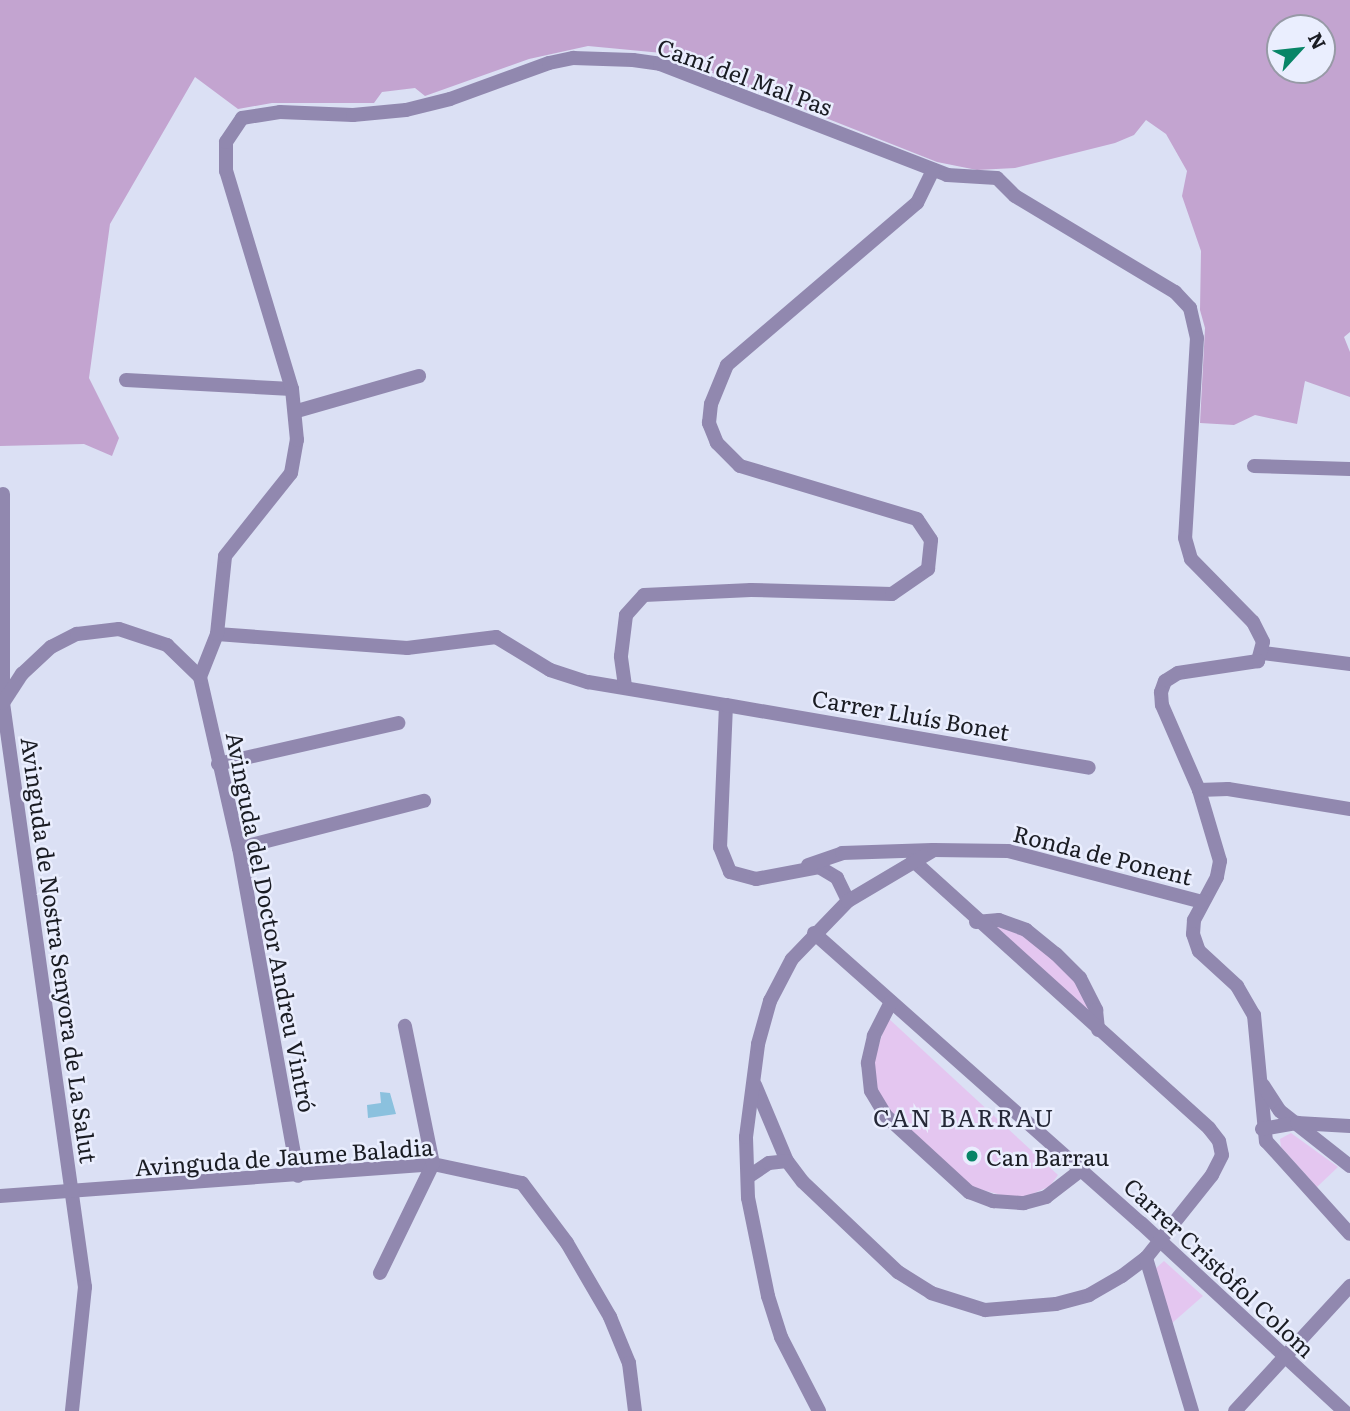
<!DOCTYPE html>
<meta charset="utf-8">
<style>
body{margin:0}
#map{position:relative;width:1350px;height:1411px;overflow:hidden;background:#dbe0f4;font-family:Literata,serif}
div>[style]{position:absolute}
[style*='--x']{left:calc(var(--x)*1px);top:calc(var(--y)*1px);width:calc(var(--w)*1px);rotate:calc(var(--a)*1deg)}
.green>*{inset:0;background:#e4c6f0}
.forest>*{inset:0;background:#c3a4d0}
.water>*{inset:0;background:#8bc1de}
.minor>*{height:14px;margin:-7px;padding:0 7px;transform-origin:7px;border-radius:7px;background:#9188af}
.dots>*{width:19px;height:19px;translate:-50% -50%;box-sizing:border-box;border:4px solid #eaeefe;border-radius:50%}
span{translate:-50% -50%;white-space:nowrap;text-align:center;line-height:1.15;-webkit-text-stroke:5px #eaeefe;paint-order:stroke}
.street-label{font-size:23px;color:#1a1c23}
.poi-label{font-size:23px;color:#1a1c23}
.left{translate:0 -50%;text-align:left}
.neighbourhood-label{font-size:24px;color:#252837;letter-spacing:2px}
.north{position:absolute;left:1266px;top:14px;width:70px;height:70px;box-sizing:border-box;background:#eaeefe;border:2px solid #979aa6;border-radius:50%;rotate:63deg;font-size:19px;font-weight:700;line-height:28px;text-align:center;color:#1a1c23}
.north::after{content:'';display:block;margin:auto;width:24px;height:32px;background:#088567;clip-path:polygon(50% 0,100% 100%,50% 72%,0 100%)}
</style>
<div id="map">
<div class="green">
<i style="clip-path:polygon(982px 921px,1026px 931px,1079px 979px,1097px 1027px)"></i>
<i style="clip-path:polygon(888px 1018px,1058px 1175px,1050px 1186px,1019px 1200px,972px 1187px,889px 1111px,876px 1088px,873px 1061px)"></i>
<i style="clip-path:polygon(1291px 1133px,1338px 1167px,1317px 1187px,1281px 1147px,1280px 1139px)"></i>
<i style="clip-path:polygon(1164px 1261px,1203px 1296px,1171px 1324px,1155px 1269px)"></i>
</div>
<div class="forest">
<i style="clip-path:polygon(evenodd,0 0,1350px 0,1350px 332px,1344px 337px,1350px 352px,1350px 397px,1305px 381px,1297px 424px,1255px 415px,1234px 425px,1200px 423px,1205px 328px,1200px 310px,1201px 251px,1182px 196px,1187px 171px,1166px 134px,1146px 120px,1134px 135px,1115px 143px,1015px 168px,977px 170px,937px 162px,662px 53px,588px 46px,529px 59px,425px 96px,415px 88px,382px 92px,374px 103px,272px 103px,238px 109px,195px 77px,110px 224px,89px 378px,119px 438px,112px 456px,84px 444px,0 446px,0 0,1322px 28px,1322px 70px,1280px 70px,1280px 28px,1322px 28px)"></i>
</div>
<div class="water">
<i style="clip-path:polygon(380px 1092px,390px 1093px,396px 1114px,368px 1118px,367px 1105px,381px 1103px)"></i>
</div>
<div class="minor">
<i style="--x:126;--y:380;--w:166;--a:3.1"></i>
<i style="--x:297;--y:411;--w:127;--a:-16"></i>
<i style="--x:1254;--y:466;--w:96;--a:1.8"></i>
<i style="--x:3;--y:494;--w:209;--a:90"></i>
<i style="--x:3;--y:703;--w:590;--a:82.01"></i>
<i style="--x:85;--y:1287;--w:125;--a:96"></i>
<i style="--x:217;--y:634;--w:191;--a:4.2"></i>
<i style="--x:407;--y:648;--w:90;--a:-7"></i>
<i style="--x:496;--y:637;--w:63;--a:31.4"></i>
<i style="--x:550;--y:670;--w:40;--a:18"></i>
<i style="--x:588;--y:682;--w:140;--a:9.5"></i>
<i style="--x:726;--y:705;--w:142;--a:92.4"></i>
<i style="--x:720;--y:847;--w:27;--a:68"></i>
<i style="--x:730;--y:872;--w:27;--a:15"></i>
<i style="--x:756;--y:879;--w:64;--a:-10.8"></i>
<i style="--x:819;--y:867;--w:21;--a:31"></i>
<i style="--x:837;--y:878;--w:25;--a:64"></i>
<i style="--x:1263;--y:653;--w:88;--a:7.2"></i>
<i style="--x:200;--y:677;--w:46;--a:-68.4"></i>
<i style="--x:217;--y:634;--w:78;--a:-84.1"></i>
<i style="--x:225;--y:556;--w:106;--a:-51.5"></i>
<i style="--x:291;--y:473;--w:34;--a:-80"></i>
<i style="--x:297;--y:440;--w:51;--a:-95.6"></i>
<i style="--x:292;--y:389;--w:228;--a:-106.8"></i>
<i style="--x:226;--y:171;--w:29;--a:-90"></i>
<i style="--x:226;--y:142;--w:29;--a:-56"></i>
<i style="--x:242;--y:118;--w:38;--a:-9"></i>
<i style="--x:280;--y:112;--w:73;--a:2.4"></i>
<i style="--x:353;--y:115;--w:53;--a:-5.4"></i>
<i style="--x:406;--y:110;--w:45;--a:-14"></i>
<i style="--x:450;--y:99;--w:105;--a:-20"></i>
<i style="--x:549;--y:63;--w:25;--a:-12"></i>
<i style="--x:573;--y:58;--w:60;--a:1.9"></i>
<i style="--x:633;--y:60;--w:27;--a:8"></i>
<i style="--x:660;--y:64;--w:308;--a:21.1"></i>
<i style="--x:947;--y:175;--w:50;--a:3.4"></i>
<i style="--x:997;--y:178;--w:25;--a:45"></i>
<i style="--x:1015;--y:196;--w:187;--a:31"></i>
<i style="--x:1175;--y:292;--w:22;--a:47"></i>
<i style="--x:1190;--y:308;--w:31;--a:77"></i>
<i style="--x:1197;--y:338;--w:200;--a:93.4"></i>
<i style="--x:1185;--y:538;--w:22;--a:74"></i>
<i style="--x:1191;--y:559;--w:88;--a:45.5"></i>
<i style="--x:1253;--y:622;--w:22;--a:63"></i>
<i style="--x:1263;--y:642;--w:20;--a:105"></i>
<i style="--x:1258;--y:661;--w:81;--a:171.5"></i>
<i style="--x:1178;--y:673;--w:15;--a:148"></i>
<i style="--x:1165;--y:681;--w:12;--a:110"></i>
<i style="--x:1161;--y:692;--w:13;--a:86"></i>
<i style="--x:1162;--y:705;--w:93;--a:66.5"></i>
<i style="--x:1199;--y:790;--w:74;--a:73.5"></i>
<i style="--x:1220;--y:861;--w:16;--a:101"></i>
<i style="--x:1217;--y:877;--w:49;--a:118.1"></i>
<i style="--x:1194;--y:920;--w:14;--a:94"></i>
<i style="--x:1193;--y:934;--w:18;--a:71"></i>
<i style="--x:1199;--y:951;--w:52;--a:42.6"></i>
<i style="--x:1237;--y:986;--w:34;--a:60"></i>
<i style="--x:1254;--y:1015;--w:127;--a:84.6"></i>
<i style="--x:1266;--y:1141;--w:125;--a:47.9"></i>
<i style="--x:200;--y:677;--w:175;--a:77.2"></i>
<i style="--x:239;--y:848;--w:333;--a:79.8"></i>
<i style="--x:625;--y:686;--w:30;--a:-98"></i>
<i style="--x:621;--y:656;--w:41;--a:-83"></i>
<i style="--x:626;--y:615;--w:27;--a:-48"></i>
<i style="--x:644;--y:595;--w:107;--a:-2.7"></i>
<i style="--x:751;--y:590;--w:141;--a:1.6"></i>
<i style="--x:892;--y:594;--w:44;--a:-34.8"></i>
<i style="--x:928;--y:569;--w:29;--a:-84"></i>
<i style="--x:931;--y:540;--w:25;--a:-124"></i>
<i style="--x:917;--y:519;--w:185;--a:-163.3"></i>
<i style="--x:740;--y:466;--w:33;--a:-135"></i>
<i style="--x:717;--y:443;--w:22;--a:-112"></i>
<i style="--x:709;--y:423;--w:19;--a:-84"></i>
<i style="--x:711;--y:404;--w:42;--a:-67.7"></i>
<i style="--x:727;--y:365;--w:250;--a:-40.5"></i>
<i style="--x:917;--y:203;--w:37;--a:-64"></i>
<i style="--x:3;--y:703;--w:35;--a:-57"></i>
<i style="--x:22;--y:674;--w:40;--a:-43"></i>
<i style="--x:51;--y:647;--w:29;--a:-27"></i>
<i style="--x:77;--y:634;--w:42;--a:-6.8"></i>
<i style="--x:119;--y:629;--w:51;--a:18.4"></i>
<i style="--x:167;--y:645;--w:46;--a:44.1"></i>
<i style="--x:726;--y:705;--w:368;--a:9.8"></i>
<i style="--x:218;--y:764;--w:185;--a:-12.8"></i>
<i style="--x:1199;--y:790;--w:29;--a:-2"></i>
<i style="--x:1228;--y:789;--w:124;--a:9.3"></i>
<i style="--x:239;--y:848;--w:191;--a:-14.3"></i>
<i style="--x:808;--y:865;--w:36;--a:-19"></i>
<i style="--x:842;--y:853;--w:90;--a:-1.9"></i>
<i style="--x:976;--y:922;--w:23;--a:-5"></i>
<i style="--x:999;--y:920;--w:29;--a:20"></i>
<i style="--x:1026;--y:930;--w:38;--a:39"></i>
<i style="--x:1056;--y:954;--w:34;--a:45"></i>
<i style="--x:1080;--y:978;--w:36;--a:63"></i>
<i style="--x:1096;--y:1010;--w:20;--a:84"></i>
<i style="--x:814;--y:933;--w:437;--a:41.6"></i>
<i style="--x:1141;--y:1223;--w:277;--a:42.8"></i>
<i style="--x:891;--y:1002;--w:38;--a:117"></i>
<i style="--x:874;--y:1036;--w:28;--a:103"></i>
<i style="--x:868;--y:1063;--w:28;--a:84"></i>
<i style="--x:871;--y:1091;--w:29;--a:59"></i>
<i style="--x:886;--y:1116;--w:113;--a:42.5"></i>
<i style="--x:969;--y:1192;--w:26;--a:21"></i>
<i style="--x:993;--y:1201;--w:31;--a:4"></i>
<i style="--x:1024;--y:1203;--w:23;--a:-15"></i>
<i style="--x:1046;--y:1197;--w:44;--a:-37.6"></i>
<i style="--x:755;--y:1085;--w:82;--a:67.2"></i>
<i style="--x:787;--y:1161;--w:26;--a:53"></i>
<i style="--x:803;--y:1182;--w:131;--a:43.5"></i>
<i style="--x:898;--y:1272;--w:39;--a:32"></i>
<i style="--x:931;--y:1293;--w:57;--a:17.5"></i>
<i style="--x:985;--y:1310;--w:71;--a:-4.8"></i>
<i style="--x:1056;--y:1304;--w:34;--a:-15"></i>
<i style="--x:1089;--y:1295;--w:38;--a:-30"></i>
<i style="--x:1122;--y:1276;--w:30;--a:-37"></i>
<i style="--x:1146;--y:1258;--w:106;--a:-51.5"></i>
<i style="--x:1212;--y:1175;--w:22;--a:-63"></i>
<i style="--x:1222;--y:1155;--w:14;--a:-102"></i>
<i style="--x:1219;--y:1141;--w:16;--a:-128"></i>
<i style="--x:1209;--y:1128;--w:399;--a:-137.9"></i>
<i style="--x:1263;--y:1085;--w:31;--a:57"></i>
<i style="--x:1280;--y:1111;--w:89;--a:38.2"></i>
<i style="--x:1262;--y:1129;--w:36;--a:-10"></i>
<i style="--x:1297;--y:1123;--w:53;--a:3.2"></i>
<i style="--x:748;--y:1177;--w:25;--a:-34"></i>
<i style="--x:769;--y:1163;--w:18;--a:-6"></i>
<i style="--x:0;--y:1196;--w:434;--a:-4.2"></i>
<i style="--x:433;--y:1164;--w:91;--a:12.1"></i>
<i style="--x:522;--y:1183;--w:75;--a:53.1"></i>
<i style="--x:567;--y:1243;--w:86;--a:59.8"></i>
<i style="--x:610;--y:1317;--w:50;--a:67.6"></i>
<i style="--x:629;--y:1363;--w:48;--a:82.9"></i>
<i style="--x:1146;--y:1258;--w:160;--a:73.3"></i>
<i style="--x:380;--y:1273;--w:121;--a:-64.1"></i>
<i style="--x:433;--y:1164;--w:141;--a:-101.5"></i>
<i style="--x:819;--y:1411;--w:83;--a:-117.2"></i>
<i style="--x:781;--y:1337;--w:43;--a:-107.6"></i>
<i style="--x:768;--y:1296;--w:100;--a:-101.5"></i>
<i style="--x:748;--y:1198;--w:61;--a:-91.9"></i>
<i style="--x:746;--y:1137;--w:94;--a:-82.6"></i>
<i style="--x:758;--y:1044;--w:45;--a:-74.4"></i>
<i style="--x:770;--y:1001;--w:47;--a:-62.4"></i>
<i style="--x:792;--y:959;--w:81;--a:-46"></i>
<i style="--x:848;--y:901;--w:100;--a:-30.7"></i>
<i style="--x:934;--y:850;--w:74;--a:0.8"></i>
<i style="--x:1008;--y:851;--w:201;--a:14.7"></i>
<i style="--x:1235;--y:1411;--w:170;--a:-47.4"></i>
</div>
<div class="dots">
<i style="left:972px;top:1156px;background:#088567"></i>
</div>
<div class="street-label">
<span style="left:745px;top:76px;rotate:20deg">Camí del Mal Pas</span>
<span style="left:911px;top:714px;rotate:10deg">Carrer Lluís Bonet</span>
<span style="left:1103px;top:854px;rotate:14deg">Ronda de Ponent</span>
<span style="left:272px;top:922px;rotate:79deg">Avinguda del Doctor Andreu Vintró</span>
<span style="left:60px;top:950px;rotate:82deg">Avinguda de Nostra Senyora de La Salut</span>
<span style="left:284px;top:1156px;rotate:-4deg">Avinguda de Jaume Baladia</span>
<span style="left:1220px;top:1267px;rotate:43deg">Carrer Cristòfol Colom</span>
</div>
<div class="poi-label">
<span class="left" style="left:986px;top:1156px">Can Barrau</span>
</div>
<div class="neighbourhood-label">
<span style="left:964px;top:1117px">CAN BARRAU</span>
</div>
<div class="north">N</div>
</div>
